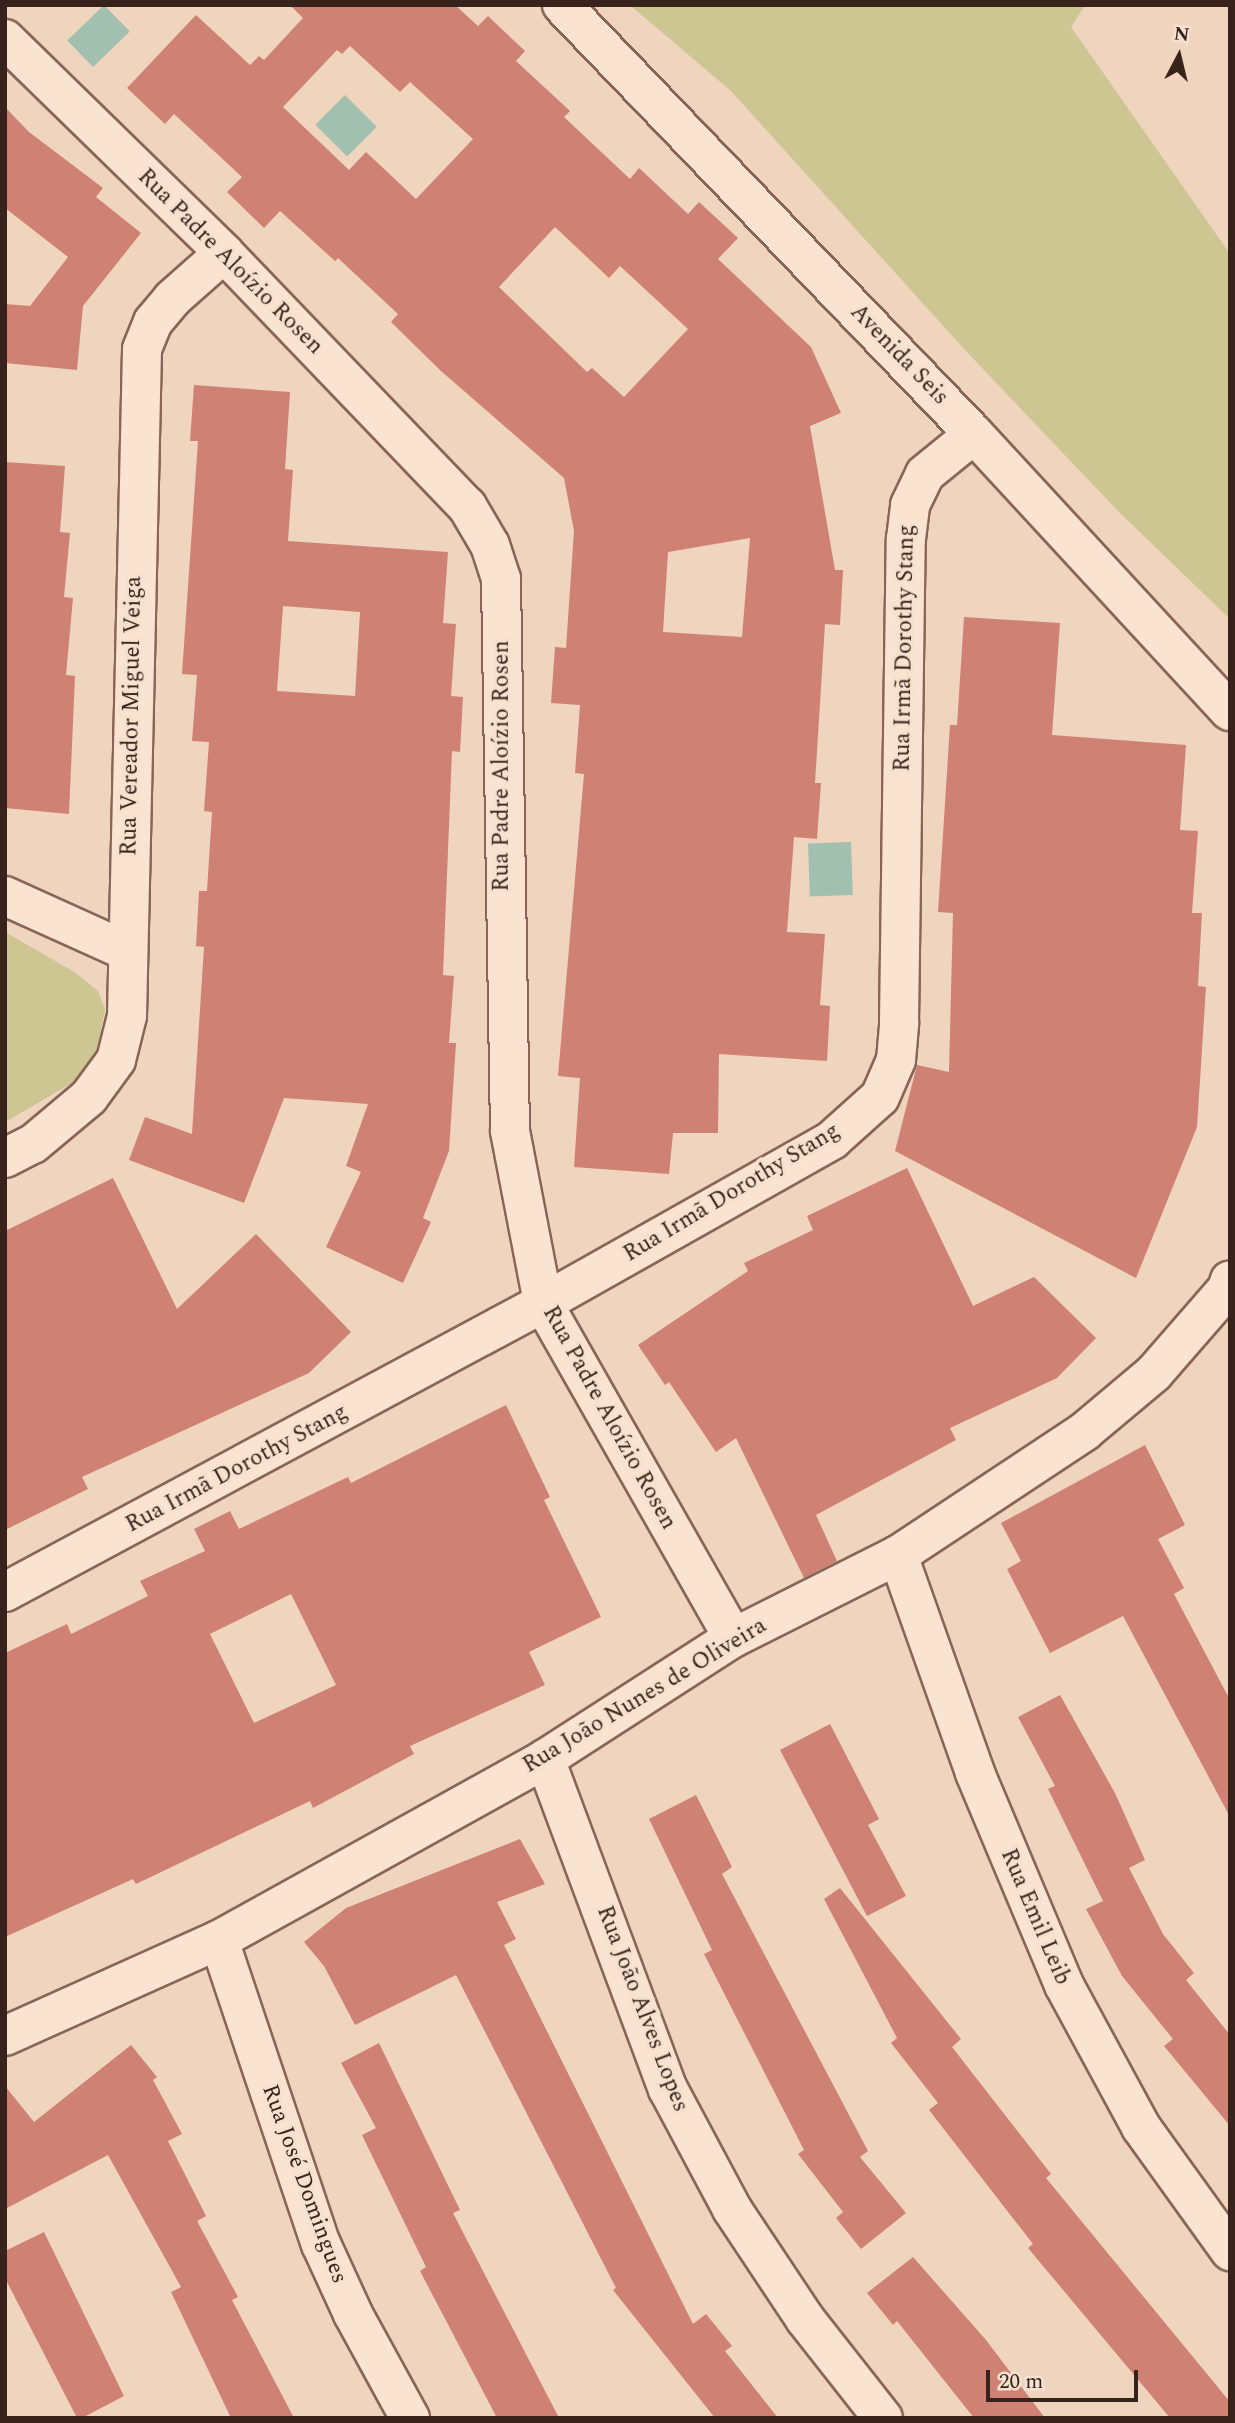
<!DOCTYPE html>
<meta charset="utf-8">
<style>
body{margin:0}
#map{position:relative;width:1235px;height:2423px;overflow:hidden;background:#efd4be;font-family:Spectral,serif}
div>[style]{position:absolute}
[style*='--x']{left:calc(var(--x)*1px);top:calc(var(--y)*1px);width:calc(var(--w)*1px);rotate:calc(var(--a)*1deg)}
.green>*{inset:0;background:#cdc592}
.water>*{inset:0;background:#a2c0b0;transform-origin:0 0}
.building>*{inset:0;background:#cf8273}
.roads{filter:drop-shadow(2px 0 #886556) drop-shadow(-2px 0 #886556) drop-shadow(0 2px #886556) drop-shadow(0 -2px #886556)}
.minor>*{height:38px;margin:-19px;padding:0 19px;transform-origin:19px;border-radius:19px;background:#fae4d1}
span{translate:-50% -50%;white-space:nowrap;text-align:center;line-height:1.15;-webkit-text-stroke:7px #f6e1ce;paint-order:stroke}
.street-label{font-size:23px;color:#37221c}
.frame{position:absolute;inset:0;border:7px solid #37221c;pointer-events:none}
.north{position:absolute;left:1144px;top:21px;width:70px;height:70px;-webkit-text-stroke:5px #f6e1ce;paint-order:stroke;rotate:7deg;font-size:19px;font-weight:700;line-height:28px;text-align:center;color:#37221c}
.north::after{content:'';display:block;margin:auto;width:24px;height:32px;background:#37221c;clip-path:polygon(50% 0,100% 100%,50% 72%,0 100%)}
.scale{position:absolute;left:986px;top:2370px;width:152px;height:32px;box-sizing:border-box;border:4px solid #37221c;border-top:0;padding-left:9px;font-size:21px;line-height:24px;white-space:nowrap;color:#37221c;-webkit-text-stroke:5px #f6e1ce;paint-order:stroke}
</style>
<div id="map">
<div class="green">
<i style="clip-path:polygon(630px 5px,1085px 5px,1071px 27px,1230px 254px,1230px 619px,1120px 513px,965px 350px,731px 91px)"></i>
<i style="clip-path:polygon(5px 932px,76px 973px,98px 991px,105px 1009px,96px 1056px,79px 1079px,5px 1122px)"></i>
</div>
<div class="water">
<i style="left:104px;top:5px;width:37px;height:51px;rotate:46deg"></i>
<i style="left:345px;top:95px;width:45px;height:42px;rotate:45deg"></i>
<i style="left:851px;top:842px;width:53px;height:43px;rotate:88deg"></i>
</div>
<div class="building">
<i style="clip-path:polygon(evenodd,290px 5px,455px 5px,478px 26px,488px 16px,525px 51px,516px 61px,570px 111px,564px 117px,630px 179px,639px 168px,688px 214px,699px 202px,738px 238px,718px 259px,811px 347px,841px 413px,810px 426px,835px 570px,843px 570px,840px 625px,825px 624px,815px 783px,821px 783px,817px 839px,794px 837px,787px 932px,825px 934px,820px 1005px,830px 1006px,827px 1061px,719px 1054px,718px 1133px,673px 1133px,669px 1174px,574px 1167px,580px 1078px,558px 1076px,584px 774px,575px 773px,580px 705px,551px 703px,555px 647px,566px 648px,574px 531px,564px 478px,441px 371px,391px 322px,398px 314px,338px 258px,335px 261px,280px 211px,264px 228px,227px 192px,242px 177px,174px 114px,165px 124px,127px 88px,196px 15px,250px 65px,259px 56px,264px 60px,303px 18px,290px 5px,350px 46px,400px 92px,410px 82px,473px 139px,416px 199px,366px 152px,349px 170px,283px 107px,337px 50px,342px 54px,350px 46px,290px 5px,555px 227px,609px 278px,620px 266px,688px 329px,624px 397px,592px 368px,587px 372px,499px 287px,555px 227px,290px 5px,750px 538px,742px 637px,663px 632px,668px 552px,750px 538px)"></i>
<i style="clip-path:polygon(5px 107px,29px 132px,103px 188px,96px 197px,141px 233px,83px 306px,77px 370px,5px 363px,5px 304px,30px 306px,68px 257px,5px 208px)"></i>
<i style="clip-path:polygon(evenodd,194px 385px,290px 392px,285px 469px,293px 470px,288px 541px,448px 552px,443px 623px,456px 624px,451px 696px,463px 697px,460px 752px,452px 751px,443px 975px,454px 976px,449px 1043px,456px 1043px,449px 1151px,423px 1218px,431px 1222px,403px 1283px,326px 1247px,361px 1172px,346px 1166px,368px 1104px,284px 1098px,244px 1203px,129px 1160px,145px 1117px,192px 1134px,204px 947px,196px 946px,199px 891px,207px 891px,212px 812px,204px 811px,209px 742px,192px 741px,197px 675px,182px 674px,198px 441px,190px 441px,194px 385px,283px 606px,360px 612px,355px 696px,277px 691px,283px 606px)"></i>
<i style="clip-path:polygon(5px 462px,65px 466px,60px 532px,70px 533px,64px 597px,73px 598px,66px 675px,75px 676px,69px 814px,5px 808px)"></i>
<i style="clip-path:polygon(964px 617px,1060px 623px,1052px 735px,1186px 745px,1180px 830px,1198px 831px,1192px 913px,1202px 913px,1198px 986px,1206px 987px,1197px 1127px,1136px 1278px,895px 1151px,917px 1065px,949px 1072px,953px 913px,938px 912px,950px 725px,957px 725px)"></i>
<i style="clip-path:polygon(907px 1168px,973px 1306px,1034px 1277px,1096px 1338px,1057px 1378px,950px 1428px,956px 1440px,816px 1515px,837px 1561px,804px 1578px,736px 1438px,716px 1452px,669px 1382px,665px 1385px,638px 1345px,748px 1271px,744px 1263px,813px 1230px,807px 1216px)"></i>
<i style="clip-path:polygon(113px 1178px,177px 1309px,256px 1234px,351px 1332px,309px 1373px,82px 1477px,88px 1489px,5px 1530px,5px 1231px)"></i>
<i style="clip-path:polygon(evenodd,506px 1405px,550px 1497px,544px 1500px,601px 1617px,529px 1652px,545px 1685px,410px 1746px,414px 1754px,313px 1808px,310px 1801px,136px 1884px,133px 1879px,5px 1937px,5px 1653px,67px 1624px,71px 1634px,148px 1596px,140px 1581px,205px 1551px,194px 1529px,230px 1511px,239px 1529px,348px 1477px,351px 1483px,506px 1405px,291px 1594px,336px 1685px,254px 1723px,210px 1634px,291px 1594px)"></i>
<i style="clip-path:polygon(1145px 1445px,1185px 1525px,1158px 1539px,1184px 1588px,1174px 1594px,1230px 1700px,1230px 1817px,1123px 1616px,1050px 1653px,1007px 1569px,1021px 1561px,1001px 1523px)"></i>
<i style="clip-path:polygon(1060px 1695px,1115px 1793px,1145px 1860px,1129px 1868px,1163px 1934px,1194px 1973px,1186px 1980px,1230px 2035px,1230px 2126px,1164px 2046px,1173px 2039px,1122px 1976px,1086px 1909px,1103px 1901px,1048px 1789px,1055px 1786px,1018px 1717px)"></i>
<i style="clip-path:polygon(830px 1724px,879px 1819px,868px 1825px,906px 1896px,867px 1916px,780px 1750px)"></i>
<i style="clip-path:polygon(696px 1795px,732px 1867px,722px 1874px,868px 2151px,860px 2157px,906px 2213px,861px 2249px,836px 2218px,843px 2212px,798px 2154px,804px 2150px,704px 1954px,712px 1950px,649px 1819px)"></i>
<i style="clip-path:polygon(520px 1839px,545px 1884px,497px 1902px,516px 1939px,504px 1945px,693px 2324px,706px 2314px,732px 2346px,725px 2351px,778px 2418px,715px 2418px,613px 2290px,616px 2288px,456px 1975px,355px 2025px,324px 1966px,304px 1942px,346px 1908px)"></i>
<i style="clip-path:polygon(840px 1888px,961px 2039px,952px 2047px,1051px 2174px,1046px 2178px,1230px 2402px,1230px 2418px,1170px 2418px,1028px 2248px,1033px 2244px,929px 2110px,938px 2103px,891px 2043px,897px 2038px,824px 1899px)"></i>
<i style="clip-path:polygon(379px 2043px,460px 2210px,453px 2213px,559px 2418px,497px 2418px,420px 2271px,426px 2267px,362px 2135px,376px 2128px,341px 2063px)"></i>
<i style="clip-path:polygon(131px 2045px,157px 2077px,153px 2080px,182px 2134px,168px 2141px,206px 2216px,197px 2221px,238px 2297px,232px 2300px,294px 2418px,231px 2418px,171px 2292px,181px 2287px,108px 2155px,5px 2209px,5px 2086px,34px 2122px)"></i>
<i style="clip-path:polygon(44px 2232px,124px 2396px,82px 2418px,77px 2418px,5px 2278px,5px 2251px)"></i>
<i style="clip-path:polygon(913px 2257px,986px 2340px,1045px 2418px,974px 2418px,897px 2321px,893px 2325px,867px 2293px)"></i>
</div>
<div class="roads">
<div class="minor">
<i style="--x:562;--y:5;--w:595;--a:46.16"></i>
<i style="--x:974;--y:434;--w:377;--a:47.3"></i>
<i style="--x:5;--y:39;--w:306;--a:44.3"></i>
<i style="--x:224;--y:253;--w:351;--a:46.2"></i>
<i style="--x:467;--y:506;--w:45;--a:59.5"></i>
<i style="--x:490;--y:545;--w:36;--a:72"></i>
<i style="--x:501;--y:579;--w:552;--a:89.07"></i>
<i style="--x:510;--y:1131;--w:175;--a:79.1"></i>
<i style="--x:543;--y:1303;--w:385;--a:60.4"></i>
<i style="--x:5;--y:896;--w:134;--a:24.3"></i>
<i style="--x:5;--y:1158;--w:31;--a:-27"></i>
<i style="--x:33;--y:1144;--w:73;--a:-40"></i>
<i style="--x:89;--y:1097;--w:46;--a:-53.9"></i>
<i style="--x:116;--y:1060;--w:45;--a:-76"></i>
<i style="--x:127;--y:1016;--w:667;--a:-88.71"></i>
<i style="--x:142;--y:349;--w:29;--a:-68"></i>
<i style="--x:153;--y:322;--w:30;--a:-50"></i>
<i style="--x:172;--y:299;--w:69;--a:-41.5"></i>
<i style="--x:898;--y:1555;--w:231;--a:70.5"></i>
<i style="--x:975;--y:1773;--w:230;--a:67.2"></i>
<i style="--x:1064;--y:1985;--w:162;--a:61.5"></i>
<i style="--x:1141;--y:2127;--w:153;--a:54.3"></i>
<i style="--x:5;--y:1592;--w:611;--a:-28.24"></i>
<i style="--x:543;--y:1303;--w:332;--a:-29.4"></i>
<i style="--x:832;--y:1140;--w:64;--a:-41.9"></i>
<i style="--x:880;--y:1097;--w:40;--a:-66.6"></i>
<i style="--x:896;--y:1060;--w:38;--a:-85"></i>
<i style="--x:899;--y:1022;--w:483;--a:-89.2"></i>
<i style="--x:906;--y:539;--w:34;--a:-83"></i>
<i style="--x:910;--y:505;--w:34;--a:-64"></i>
<i style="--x:925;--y:474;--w:63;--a:-39.2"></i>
<i style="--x:545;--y:1759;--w:352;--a:69.6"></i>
<i style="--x:668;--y:2089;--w:136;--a:61.9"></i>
<i style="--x:732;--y:2209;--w:132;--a:56.4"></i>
<i style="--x:805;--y:2319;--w:126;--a:51.8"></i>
<i style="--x:219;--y:1940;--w:321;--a:71.5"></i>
<i style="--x:321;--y:2244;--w:77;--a:65.4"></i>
<i style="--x:353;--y:2314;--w:119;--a:61.3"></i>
<i style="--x:5;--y:2036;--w:235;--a:-24.2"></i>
<i style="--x:219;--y:1940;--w:373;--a:-29"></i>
<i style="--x:545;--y:1759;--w:224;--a:-32.8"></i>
<i style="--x:733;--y:1638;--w:185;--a:-26.7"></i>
<i style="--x:898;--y:1555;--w:224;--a:-33.5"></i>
<i style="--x:1085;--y:1431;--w:90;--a:-40"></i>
<i style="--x:1154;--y:1373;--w:111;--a:-49"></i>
<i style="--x:1227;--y:1289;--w:9;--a:-72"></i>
</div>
</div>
<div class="street-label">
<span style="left:230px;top:262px;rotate:45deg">Rua Padre Aloízio Rosen</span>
<span style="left:899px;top:355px;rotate:46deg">Avenida Seis</span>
<span style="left:905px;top:648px;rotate:-89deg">Rua Irmã Dorothy Stang</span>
<span style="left:132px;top:716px;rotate:-89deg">Rua Vereador Miguel Veiga</span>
<span style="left:502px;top:766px;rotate:-90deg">Rua Padre Aloízio Rosen</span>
<span style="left:732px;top:1193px;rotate:-31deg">Rua Irmã Dorothy Stang</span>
<span style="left:609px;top:1418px;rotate:61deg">Rua Padre Aloízio Rosen</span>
<span style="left:237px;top:1469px;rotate:-28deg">Rua Irmã Dorothy Stang</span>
<span style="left:645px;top:1696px;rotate:-31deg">Rua João Nunes de Oliveira</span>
<span style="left:1035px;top:1917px;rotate:67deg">Rua Emil Leib</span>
<span style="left:642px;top:2009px;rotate:69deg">Rua João Alves Lopes</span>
<span style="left:304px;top:2184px;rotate:70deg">Rua José Domingues</span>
</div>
<div class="frame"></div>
<div class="north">N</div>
<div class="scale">20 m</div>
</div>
